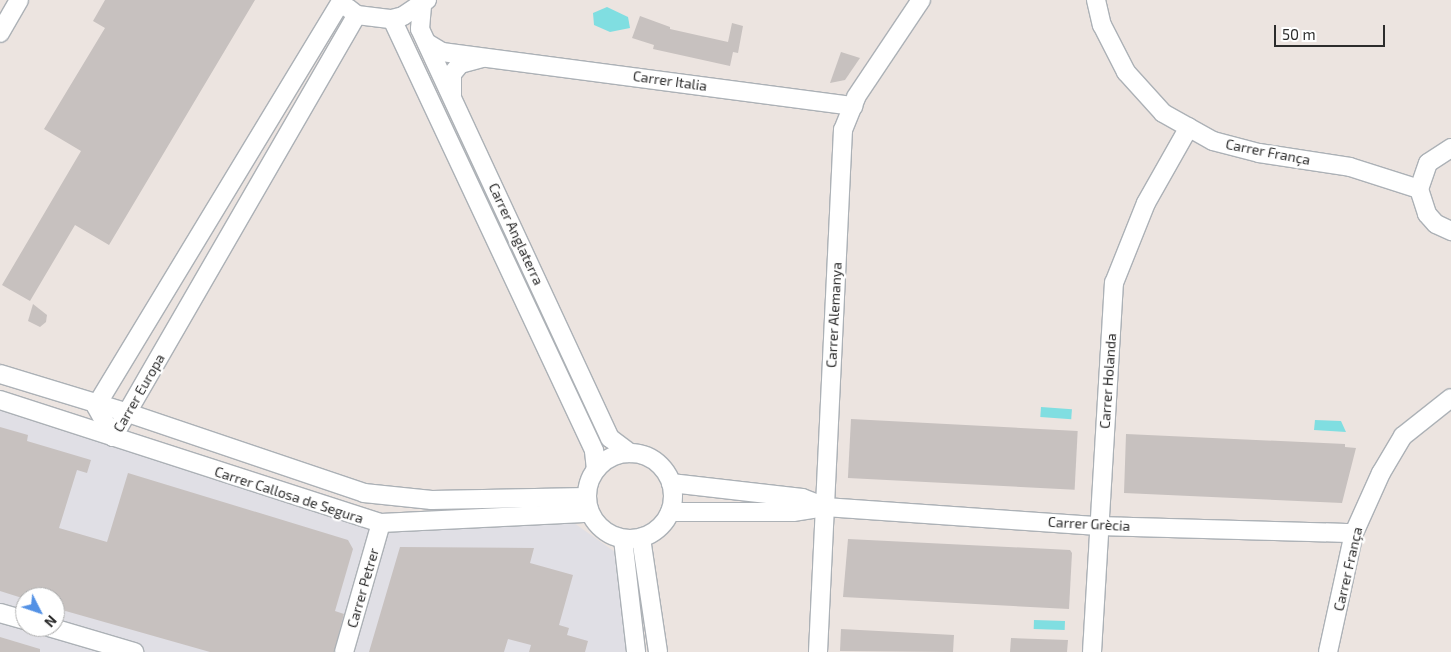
<!DOCTYPE html>
<meta charset="utf-8">
<style>
body{margin:0}
#map{position:relative;width:1451px;height:652px;overflow:hidden;background:#ece4e0;font-family:"Exo 2",sans-serif}
div>[style]{position:absolute}
[style*='--x']{left:calc(var(--x)*1px);top:calc(var(--y)*1px);width:calc(var(--w)*1px);rotate:calc(var(--a)*1deg)}
.industrial>*{inset:0;background:#e0dfe5}
.water>*{inset:0;background:#80dee1;transform-origin:0 0}
.building>*{inset:0;background:#c7c1bf;transform-origin:0 0}
.roads{filter:drop-shadow(1px 0 #acb1b6) drop-shadow(-1px 0 #acb1b6) drop-shadow(0 1px #acb1b6) drop-shadow(0 -1px #acb1b6)}
.minor>*{height:18px;margin:-9px;padding:0 9px;transform-origin:9px;border-radius:9px;background:#fff}
.minor>.ring{margin:-9px;padding:0;box-sizing:content-box;background:none;border:18px solid #fff;border-radius:50%}
span{translate:-50% -50%;white-space:nowrap;text-align:center;line-height:1.15;-webkit-text-stroke:4.5px #fff;paint-order:stroke}
.street-label{font-size:14px;color:#2c2c2c}
.north{position:absolute;left:15px;top:587px;width:50px;height:50px;box-sizing:border-box;background:#fff;border:1px solid #ababab;border-radius:50%;rotate:131deg;font-size:14px;font-weight:700;line-height:20px;text-align:center;color:#2c2c2c}
.north::after{content:'';display:block;margin:auto;width:18px;height:22px;background:#5391e5;clip-path:polygon(50% 0,100% 100%,50% 72%,0 100%)}
.scale{position:absolute;left:1274px;top:25px;width:111px;height:22px;box-sizing:border-box;border:2px solid #2c2c2c;border-top:0;padding-left:6px;font-size:15px;line-height:18px;white-space:nowrap;color:#2c2c2c;-webkit-text-stroke:4px #fff;paint-order:stroke}
</style>
<div id="map">
<div class="industrial">
<i style="clip-path:polygon(evenodd,0 391px,375px 518px,567px 518px,622px 557px,633px 652px,0 652px,0 391px,25px 597px,55px 597px,55px 627px,25px 627px,25px 597px)"></i>
</div>
<div class="water">
<i style="clip-path:polygon(607px 7px,628px 17px,630px 28px,610px 32px,594px 25px,593px 13px)"></i>
<i style="left:1041px;top:407px;width:31px;height:10px;rotate:4deg"></i>
<i style="clip-path:polygon(1315px 420px,1341px 421px,1346px 432px,1314px 430px)"></i>
<i style="left:1034px;top:620px;width:31px;height:9px;rotate:2deg"></i>
</div>
<div class="building">
<i style="clip-path:polygon(105px 0,255px 0,109px 245px,75px 225px,30px 301px,2px 285px,81px 151px,44px 129px,105px 28px,93px 21px)"></i>
<i style="clip-path:polygon(640px 16px,670px 27px,670px 29px,728px 42px,732px 23px,743px 26px,738px 53px,733px 52px,730px 66px,653px 49px,654px 45px,632px 38px)"></i>
<i style="clip-path:polygon(841px 52px,860px 58px,845px 80px,830px 83px)"></i>
<i style="clip-path:polygon(33px 304px,47px 315px,46px 322px,40px 327px,28px 321px)"></i>
<i style="left:851px;top:419px;width:227px;height:59px;rotate:3deg"></i>
<i style="clip-path:polygon(0 427px,28px 435px,27px 441px,91px 460px,87px 473px,77px 470px,59px 528px,107px 542px,128px 473px,348px 540px,353px 549px,335px 611px,344px 614px,334px 652px,210px 652px,55px 608px,55px 597px,19px 597px,0 591px)"></i>
<i style="clip-path:polygon(1126px 434px,1345px 444px,1345px 447px,1356px 448px,1342px 503px,1124px 493px)"></i>
<i style="clip-path:polygon(848px 539px,1070px 550px,1072px 553px,1069px 609px,843px 597px)"></i>
<i style="clip-path:polygon(400px 547px,534px 548px,530px 563px,573px 575px,559px 625px,569px 628px,567px 635px,588px 641px,585px 652px,529px 652px,531px 645px,508px 639px,504px 652px,369px 652px)"></i>
<i style="clip-path:polygon(841px 629px,954px 635px,953px 652px,840px 651px)"></i>
<i style="clip-path:polygon(0 637px,40px 649px,40px 652px,0 652px)"></i>
<i style="clip-path:polygon(1011px 638px,1068px 640px,1067px 652px,1010px 652px)"></i>
</div>
<div class="roads">
<div class="minor">
<i style="--x:1096;--y:0;--w:26;--a:77"></i>
<i style="--x:1102;--y:25;--w:53;--a:62.9"></i>
<i style="--x:1126;--y:72;--w:55;--a:47.9"></i>
<i style="--x:1163;--y:113;--w:57;--a:29.2"></i>
<i style="--x:1213;--y:141;--w:48;--a:14.6"></i>
<i style="--x:1259;--y:153;--w:92;--a:8.7"></i>
<i style="--x:1350;--y:167;--w:72;--a:17.7"></i>
<i style="--x:422;--y:6;--w:23;--a:95"></i>
<i style="--x:420;--y:29;--w:451;--a:65.1"></i>
<i style="--x:610;--y:438;--w:25;--a:37"></i>
<i style="--x:348;--y:8;--w:11;--a:38"></i>
<i style="--x:357;--y:15;--w:35;--a:7"></i>
<i style="--x:392;--y:19;--w:11;--a:-15"></i>
<i style="--x:403;--y:16;--w:29;--a:-34"></i>
<i style="--x:392;--y:19;--w:477;--a:64.9"></i>
<i style="--x:594;--y:451;--w:18;--a:84"></i>
<i style="--x:0;--y:33;--w:38;--a:-60"></i>
<i style="--x:427;--y:43;--w:17;--a:31"></i>
<i style="--x:442;--y:52;--w:415;--a:7.5"></i>
<i style="--x:452;--y:95;--w:21;--a:-90"></i>
<i style="--x:452;--y:74;--w:13;--a:-51"></i>
<i style="--x:460;--y:64;--w:23;--a:-15"></i>
<i style="--x:1451;--y:148;--w:27;--a:147"></i>
<i style="--x:1428;--y:163;--w:28;--a:109"></i>
<i style="--x:1419;--y:189;--w:26;--a:72"></i>
<i style="--x:1427;--y:214;--w:13;--a:48"></i>
<i style="--x:1436;--y:224;--w:17;--a:25"></i>
<i style="--x:0;--y:374;--w:134;--a:16.9"></i>
<i style="--x:128;--y:413;--w:249;--a:18.7"></i>
<i style="--x:364;--y:493;--w:68;--a:5.9"></i>
<i style="--x:432;--y:500;--w:154;--a:-1.1"></i>
<i style="--x:0;--y:400;--w:400;--a:17.9"></i>
<i style="--x:381;--y:523;--w:208;--a:-2.8"></i>
<i style="--x:113;--y:437;--w:35;--a:-119"></i>
<i style="--x:96;--y:406;--w:471;--a:-58.8"></i>
<i style="--x:113;--y:437;--w:487;--a:-60"></i>
<i class="ring" style="left:587px;top:453px;width:68px;height:68px"></i>
<i style="--x:671;--y:483;--w:132;--a:6.5"></i>
<i style="--x:802;--y:498;--w:25;--a:21"></i>
<i style="--x:670;--y:512;--w:123;--a:0"></i>
<i style="--x:793;--y:512;--w:32;--a:-9"></i>
<i style="--x:825;--y:507;--w:274;--a:4"></i>
<i style="--x:1098;--y:526;--w:256;--a:1.6"></i>
<i style="--x:641;--y:538;--w:115;--a:81.5"></i>
<i style="--x:623;--y:539;--w:114;--a:83.4"></i>
<i style="--x:0;--y:613;--w:26;--a:16"></i>
<i style="--x:49;--y:627;--w:89;--a:16.4"></i>
<i style="--x:344;--y:652;--w:134;--a:-74"></i>
<i style="--x:818;--y:652;--w:523;--a:-87.26"></i>
<i style="--x:843;--y:130;--w:35;--a:-68"></i>
<i style="--x:856;--y:97;--w:117;--a:-56.2"></i>
<i style="--x:1092;--y:652;--w:370;--a:-86.6"></i>
<i style="--x:1114;--y:283;--w:86;--a:-68.2"></i>
<i style="--x:1146;--y:203;--w:87;--a:-60.5"></i>
<i style="--x:1328;--y:652;--w:122;--a:-77.7"></i>
<i style="--x:1354;--y:533;--w:66;--a:-65.8"></i>
<i style="--x:1381;--y:473;--w:43;--a:-59.3"></i>
<i style="--x:1403;--y:436;--w:61;--a:-38.4"></i>
</div>
</div>
<div class="street-label">
<span style="left:670px;top:81px;rotate:8deg">Carrer Italia</span>
<span style="left:1268px;top:152px;rotate:11deg">Carrer França</span>
<span style="left:516px;top:234px;rotate:65deg">Carrer Anglaterra</span>
<span style="left:834px;top:315px;rotate:-87deg">Carrer Alemanya</span>
<span style="left:1108px;top:381px;rotate:-86deg">Carrer Holanda</span>
<span style="left:139px;top:393px;rotate:-60deg">Carrer Europa</span>
<span style="left:289px;top:495px;rotate:18deg">Carrer Callosa de Segura</span>
<span style="left:1089px;top:524px;rotate:3deg">Carrer Grècia</span>
<span style="left:1348px;top:569px;rotate:-77deg">Carrer França</span>
<span style="left:363px;top:588px;rotate:-74deg">Carrer Petrer</span>
</div>
<div class="north">N</div>
<div class="scale">50 m</div>
</div>
